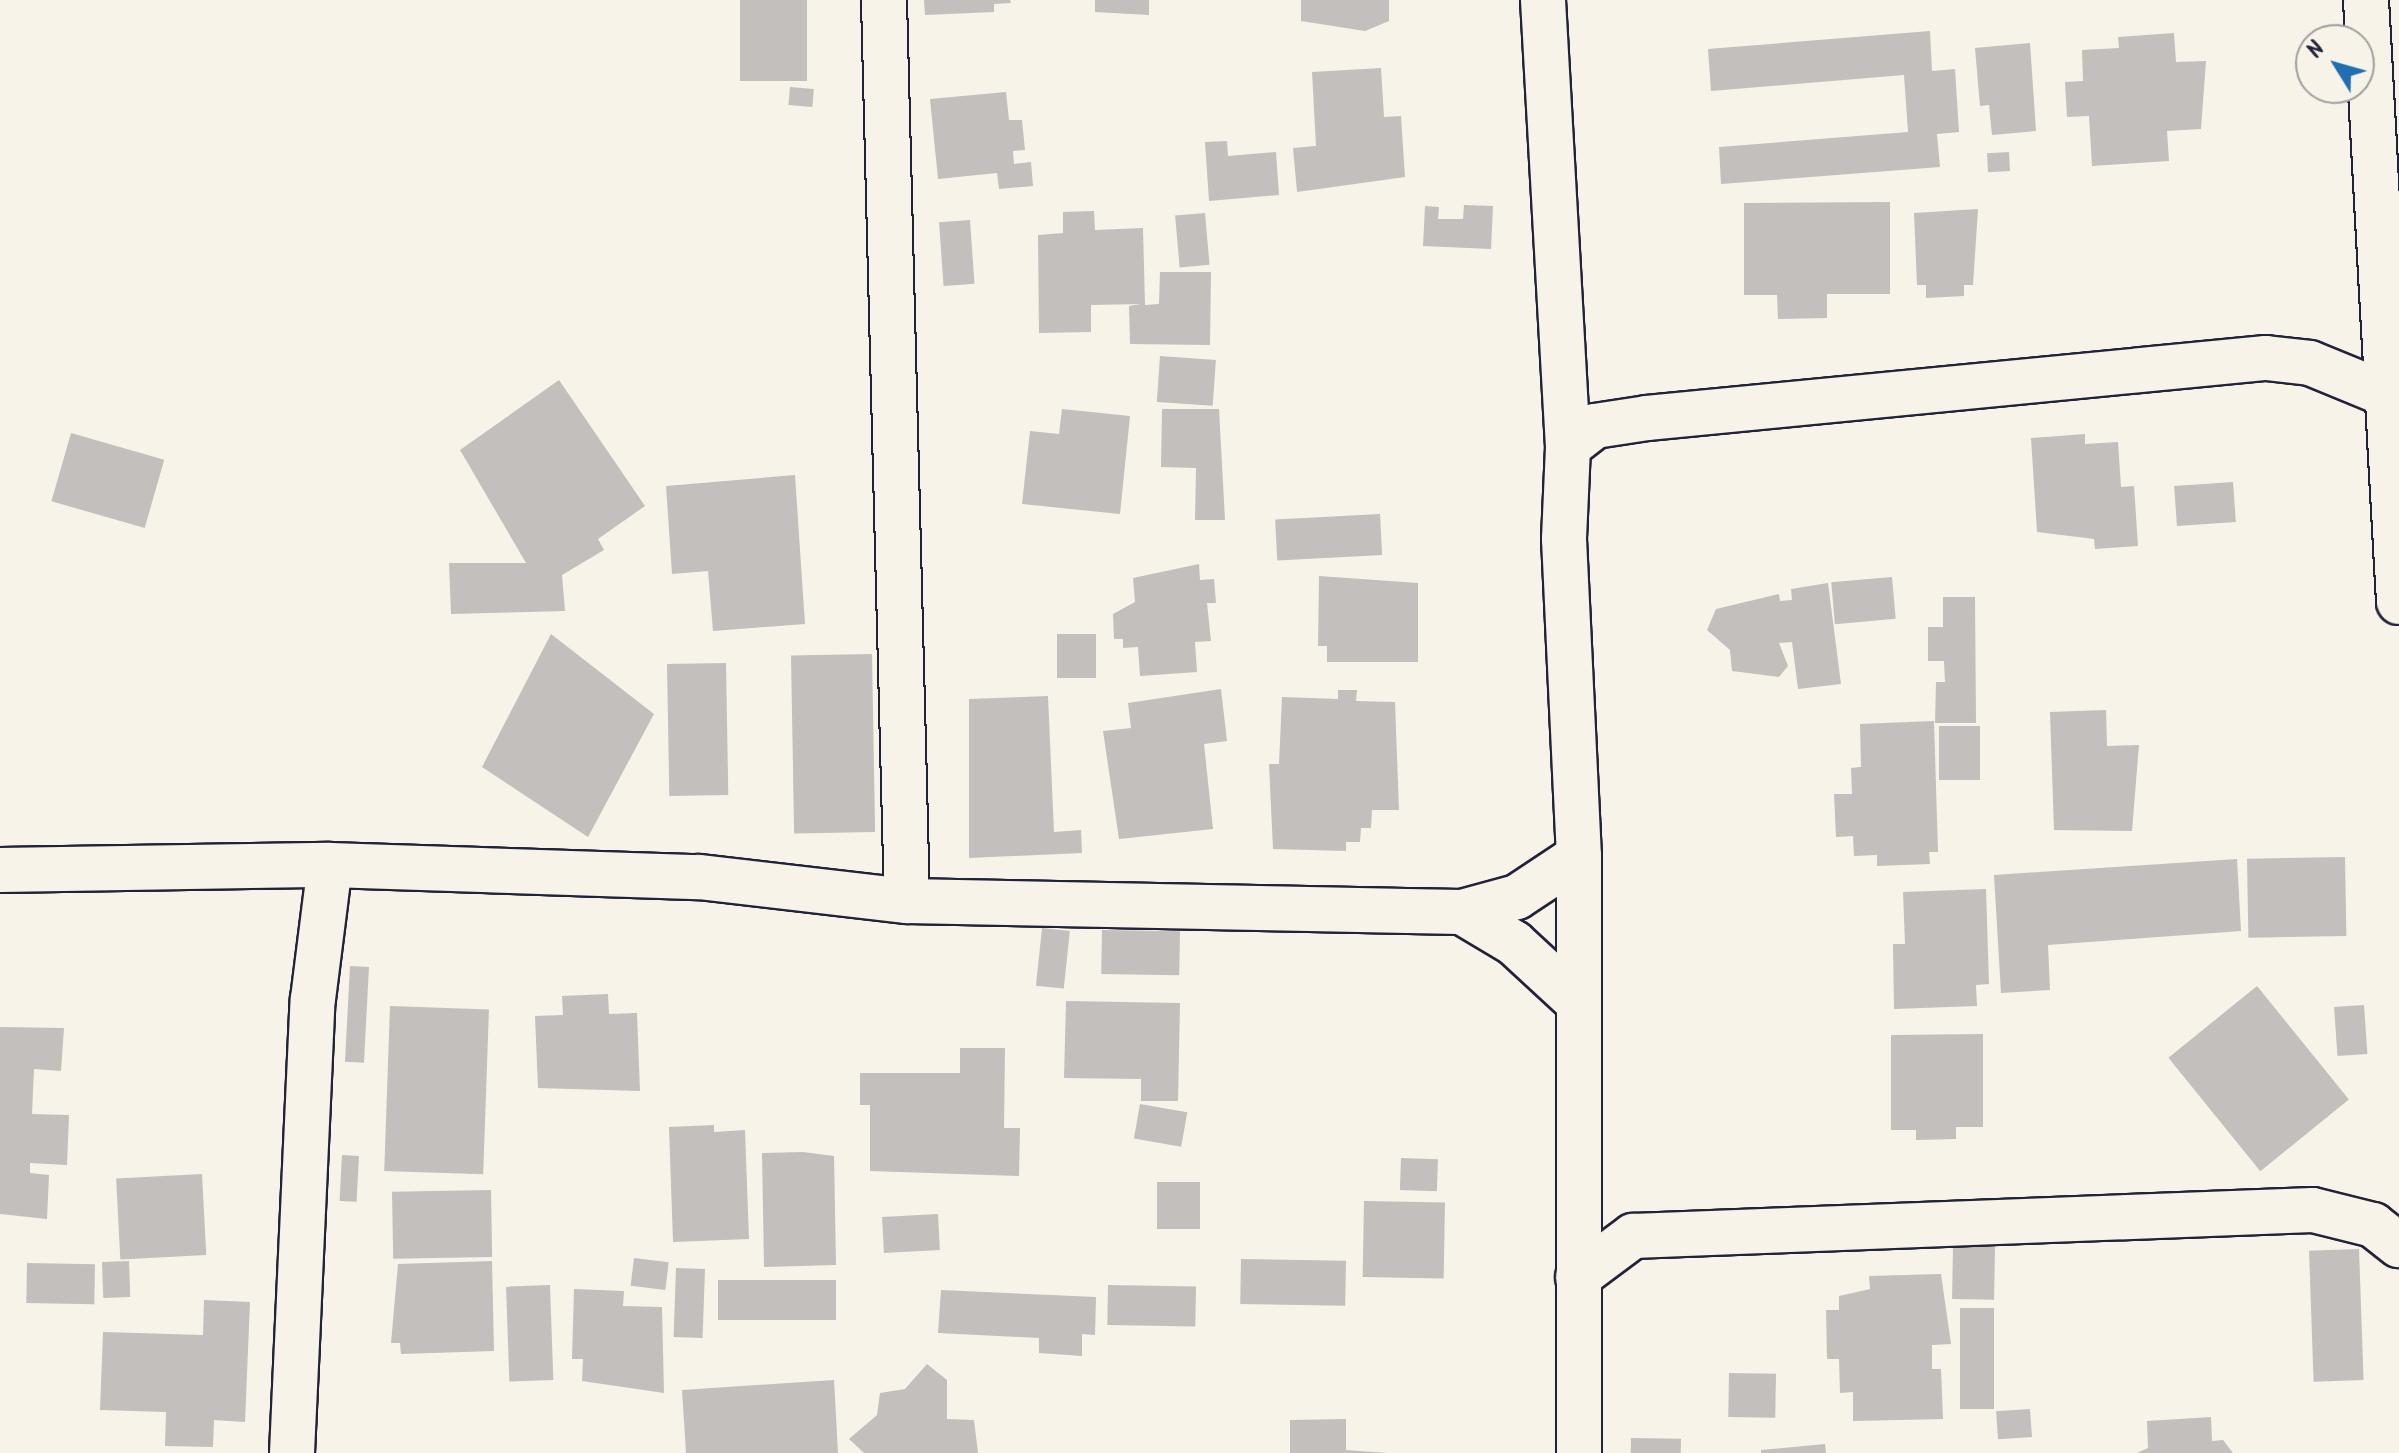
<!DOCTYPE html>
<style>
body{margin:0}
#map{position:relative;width:2399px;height:1453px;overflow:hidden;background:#f7f3e8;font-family:Kalam,sans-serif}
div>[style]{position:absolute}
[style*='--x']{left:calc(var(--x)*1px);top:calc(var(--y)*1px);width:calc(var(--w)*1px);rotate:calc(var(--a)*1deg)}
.building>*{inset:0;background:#c2bfbd;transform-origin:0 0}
.roads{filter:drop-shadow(2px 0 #22223b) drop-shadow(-2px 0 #22223b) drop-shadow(0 2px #22223b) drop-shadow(0 -2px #22223b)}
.minor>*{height:44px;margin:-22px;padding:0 22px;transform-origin:22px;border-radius:22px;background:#f7f3e8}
span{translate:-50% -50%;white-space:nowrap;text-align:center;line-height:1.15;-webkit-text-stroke:6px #f7f3e8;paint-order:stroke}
.north{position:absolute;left:2295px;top:24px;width:80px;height:80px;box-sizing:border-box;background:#f7f3e8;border:2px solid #a29fa3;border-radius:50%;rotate:307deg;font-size:22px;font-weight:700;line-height:32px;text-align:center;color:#22223b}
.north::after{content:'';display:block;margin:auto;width:28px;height:36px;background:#1f6fb2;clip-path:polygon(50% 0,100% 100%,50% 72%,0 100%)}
</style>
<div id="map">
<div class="building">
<i style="left:740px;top:0;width:67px;height:81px"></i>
<i style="clip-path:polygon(924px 0,1010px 0,1011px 3px,994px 4px,994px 12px,925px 15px)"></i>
<i style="clip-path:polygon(1095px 0,1149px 0,1149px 15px,1095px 12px)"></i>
<i style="clip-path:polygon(1301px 0,1389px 0,1389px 21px,1365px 31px,1301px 21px)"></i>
<i style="clip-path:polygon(1930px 31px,1932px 71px,1955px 69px,1959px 132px,1937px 134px,1940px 167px,1721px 184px,1719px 147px,1908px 132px,1904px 75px,1711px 91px,1708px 49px)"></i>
<i style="clip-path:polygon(2174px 33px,2176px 62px,2206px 61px,2201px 129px,2167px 131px,2169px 161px,2092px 166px,2089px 116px,2067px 117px,2065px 82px,2083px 81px,2082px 50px,2119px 48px,2118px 37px)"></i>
<i style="clip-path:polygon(2030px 43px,2036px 131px,1992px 135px,1989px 105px,1980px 106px,1975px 48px)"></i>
<i style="clip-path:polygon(1381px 68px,1384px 117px,1401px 116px,1405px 177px,1297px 192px,1293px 148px,1316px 146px,1312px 72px)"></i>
<i style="left:790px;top:87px;width:24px;height:18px;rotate:5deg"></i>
<i style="clip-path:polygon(1006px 92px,1009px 120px,1022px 120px,1025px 150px,1013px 151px,1014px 164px,1031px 162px,1033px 186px,999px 189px,997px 173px,938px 179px,930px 99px)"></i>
<i style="clip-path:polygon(1227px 141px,1228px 156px,1276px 152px,1279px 195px,1209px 201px,1205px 142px)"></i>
<i style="left:2009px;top:152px;width:19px;height:22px;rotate:87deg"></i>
<i style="clip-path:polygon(1890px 202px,1890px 294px,1827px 294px,1827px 318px,1778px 319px,1777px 295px,1744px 295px,1744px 203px)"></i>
<i style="clip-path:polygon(1464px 205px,1493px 206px,1491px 249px,1423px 246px,1425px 206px,1439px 207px,1438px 219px,1463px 219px)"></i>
<i style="clip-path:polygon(1978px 209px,1973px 285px,1964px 285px,1964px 296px,1926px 298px,1926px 285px,1917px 285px,1914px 213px)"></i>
<i style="clip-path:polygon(1094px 211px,1095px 230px,1143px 228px,1145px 305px,1159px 304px,1160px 272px,1211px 272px,1210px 345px,1130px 344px,1129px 306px,1141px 304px,1091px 305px,1091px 332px,1039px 333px,1038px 235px,1063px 233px,1063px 212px)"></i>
<i style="left:1205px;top:213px;width:52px;height:30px;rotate:85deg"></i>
<i style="left:970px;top:220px;width:64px;height:31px;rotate:86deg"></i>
<i style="left:1160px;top:356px;width:56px;height:46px;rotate:4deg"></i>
<i style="clip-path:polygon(559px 380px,645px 506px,598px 539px,604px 550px,562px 575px,565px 611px,451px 614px,449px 563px,526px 563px,460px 450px)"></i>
<i style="clip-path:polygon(1062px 409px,1130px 416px,1120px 514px,1022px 504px,1030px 431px,1059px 434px)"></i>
<i style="clip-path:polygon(1162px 409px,1219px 409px,1225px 520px,1195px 520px,1196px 468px,1161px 467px)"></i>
<i style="left:71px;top:433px;width:97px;height:71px;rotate:16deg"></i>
<i style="clip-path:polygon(2085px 434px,2085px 444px,2118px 442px,2121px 487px,2134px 486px,2138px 546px,2095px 549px,2094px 539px,2037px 532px,2031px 438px)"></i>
<i style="clip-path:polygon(795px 475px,805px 624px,713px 631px,708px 571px,672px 574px,666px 486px)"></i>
<i style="left:2233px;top:482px;width:40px;height:59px;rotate:86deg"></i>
<i style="left:1380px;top:514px;width:41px;height:105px;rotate:87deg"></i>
<i style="clip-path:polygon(1199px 564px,1200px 580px,1214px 579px,1216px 603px,1207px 603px,1211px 641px,1195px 642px,1197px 672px,1140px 676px,1138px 647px,1123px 648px,1123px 639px,1114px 639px,1113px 614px,1135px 602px,1133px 578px)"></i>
<i style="clip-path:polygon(1319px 576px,1418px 583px,1418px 662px,1327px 662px,1327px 646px,1318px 646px)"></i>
<i style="left:1892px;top:577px;width:42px;height:61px;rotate:85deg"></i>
<i style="clip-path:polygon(1828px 583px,1841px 684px,1798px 689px,1792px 642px,1779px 643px,1788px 666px,1779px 677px,1732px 671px,1730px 650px,1707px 630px,1716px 609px,1779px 594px,1780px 601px,1792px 600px,1791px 589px)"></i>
<i style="clip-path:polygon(1943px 597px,1975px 597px,1976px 723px,1935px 723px,1936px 682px,1945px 682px,1944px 661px,1928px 661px,1928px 627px,1943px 627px)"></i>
<i style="clip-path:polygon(551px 634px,654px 714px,588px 837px,482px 767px)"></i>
<i style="left:1057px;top:634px;width:39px;height:44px"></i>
<i style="left:872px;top:654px;width:178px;height:81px;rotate:89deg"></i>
<i style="left:726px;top:663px;width:132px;height:59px;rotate:89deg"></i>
<i style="clip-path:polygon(1221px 689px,1227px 741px,1204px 744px,1213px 829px,1119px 839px,1103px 731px,1131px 728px,1128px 703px)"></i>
<i style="clip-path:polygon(1338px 690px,1357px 690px,1356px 701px,1395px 702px,1399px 810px,1372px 810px,1371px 828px,1361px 828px,1360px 842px,1346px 842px,1346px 851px,1273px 849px,1269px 764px,1279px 764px,1282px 697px,1338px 699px)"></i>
<i style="clip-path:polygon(1048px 696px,1054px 832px,1081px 830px,1082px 853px,969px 858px,969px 699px)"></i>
<i style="clip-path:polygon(2106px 710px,2107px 746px,2139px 745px,2132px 831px,2054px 830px,2050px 712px)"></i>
<i style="clip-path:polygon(1934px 721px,1938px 852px,1929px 852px,1930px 864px,1877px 866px,1877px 855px,1854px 856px,1853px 836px,1836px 837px,1834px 794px,1852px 794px,1851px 768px,1861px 767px,1860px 724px)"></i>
<i style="left:1980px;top:726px;width:54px;height:41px;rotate:90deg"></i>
<i style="left:2345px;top:857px;width:79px;height:98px;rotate:89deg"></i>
<i style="clip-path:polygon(2237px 859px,2241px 931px,2048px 945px,2050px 990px,2001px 993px,1994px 875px)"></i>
<i style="clip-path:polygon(1986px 889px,1989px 984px,1976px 985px,1977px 1006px,1894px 1009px,1893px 944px,1905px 944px,1903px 892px)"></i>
<i style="left:1042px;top:928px;width:28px;height:58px;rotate:6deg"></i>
<i style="left:1102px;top:930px;width:78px;height:44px;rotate:1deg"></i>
<i style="left:350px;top:966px;width:19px;height:96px;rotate:3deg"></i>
<i style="left:2257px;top:986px;width:146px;height:114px;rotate:51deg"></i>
<i style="clip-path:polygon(608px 994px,609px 1014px,637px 1013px,640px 1091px,538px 1088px,535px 1016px,563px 1015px,562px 996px)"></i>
<i style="clip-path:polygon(1066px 1001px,1180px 1003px,1178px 1101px,1141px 1101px,1141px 1079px,1064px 1078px)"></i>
<i style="left:2364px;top:1005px;width:49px;height:30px;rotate:86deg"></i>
<i style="left:390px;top:1006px;width:99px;height:165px;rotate:2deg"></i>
<i style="clip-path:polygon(0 1027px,64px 1028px,61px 1071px,34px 1069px,32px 1114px,69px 1115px,67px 1165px,30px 1163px,30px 1173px,49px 1175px,47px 1219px,0 1214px)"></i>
<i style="clip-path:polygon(1983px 1034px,1983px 1127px,1956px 1127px,1956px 1139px,1916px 1140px,1916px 1130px,1891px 1130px,1891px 1035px)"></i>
<i style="clip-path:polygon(960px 1048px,1005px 1048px,1004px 1128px,1020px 1128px,1019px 1176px,870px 1171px,870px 1105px,860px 1105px,860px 1073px,960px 1073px)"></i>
<i style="left:1140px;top:1104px;width:48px;height:35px;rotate:10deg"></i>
<i style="clip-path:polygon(714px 1125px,714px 1132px,745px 1130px,749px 1239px,673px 1242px,669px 1127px)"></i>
<i style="clip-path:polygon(803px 1152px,834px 1156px,836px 1265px,764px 1267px,762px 1153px)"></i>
<i style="left:342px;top:1155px;width:17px;height:46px;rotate:3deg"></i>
<i style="left:1401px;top:1158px;width:37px;height:32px;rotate:2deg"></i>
<i style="left:202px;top:1174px;width:81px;height:86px;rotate:87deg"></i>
<i style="left:1200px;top:1182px;width:47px;height:43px;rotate:90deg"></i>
<i style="left:491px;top:1190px;width:67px;height:99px;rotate:89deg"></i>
<i style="left:1364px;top:1201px;width:81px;height:76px;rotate:1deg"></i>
<i style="left:938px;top:1214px;width:36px;height:56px;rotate:87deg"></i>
<i style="left:1953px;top:1246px;width:42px;height:53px;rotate:1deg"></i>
<i style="left:2359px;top:1249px;width:131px;height:50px;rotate:88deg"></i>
<i style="left:634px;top:1258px;width:35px;height:28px;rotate:7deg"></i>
<i style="left:1241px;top:1259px;width:105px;height:45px;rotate:1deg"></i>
<i style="left:129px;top:1261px;width:36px;height:27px;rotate:88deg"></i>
<i style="clip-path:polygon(492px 1261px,494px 1351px,401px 1354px,400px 1343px,391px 1343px,398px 1264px)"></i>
<i style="left:27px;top:1263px;width:68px;height:40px;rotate:1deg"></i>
<i style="left:676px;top:1268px;width:29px;height:69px;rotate:2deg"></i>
<i style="clip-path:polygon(1941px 1274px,1951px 1344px,1932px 1345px,1932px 1369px,1941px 1369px,1943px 1419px,1853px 1421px,1853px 1392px,1840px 1393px,1839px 1359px,1827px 1359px,1826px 1310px,1839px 1310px,1839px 1296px,1870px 1289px,1869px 1276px)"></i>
<i style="left:718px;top:1280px;width:118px;height:40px"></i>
<i style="left:550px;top:1285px;width:95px;height:44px;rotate:88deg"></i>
<i style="left:1108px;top:1285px;width:88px;height:40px;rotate:1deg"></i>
<i style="clip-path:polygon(574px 1289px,624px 1291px,623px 1306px,662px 1307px,664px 1393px,582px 1381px,583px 1359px,572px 1359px)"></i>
<i style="clip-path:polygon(941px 1290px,1096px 1297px,1095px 1335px,1082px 1334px,1082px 1356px,1039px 1353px,1039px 1338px,938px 1333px)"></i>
<i style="clip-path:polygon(204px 1300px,250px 1302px,245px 1422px,214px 1420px,213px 1447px,165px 1446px,166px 1412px,100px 1410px,103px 1332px,203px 1335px)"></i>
<i style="left:1960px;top:1308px;width:34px;height:101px"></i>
<i style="clip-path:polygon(927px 1364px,947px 1380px,947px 1419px,974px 1420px,978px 1453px,864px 1453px,849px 1439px,877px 1415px,880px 1393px,905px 1389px)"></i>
<i style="left:1729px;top:1373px;width:47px;height:44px;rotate:1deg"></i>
<i style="clip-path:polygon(834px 1380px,838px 1453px,686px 1453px,682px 1390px)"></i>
<i style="left:2030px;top:1409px;width:28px;height:34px;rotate:86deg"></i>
<i style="clip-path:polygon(2211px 1417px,2212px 1441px,2223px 1440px,2233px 1453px,2137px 1453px,2148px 1448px,2147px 1421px)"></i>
<i style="clip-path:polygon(1346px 1419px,1346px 1450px,1388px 1453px,1290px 1453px,1290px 1420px)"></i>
<i style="left:1631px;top:1438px;width:50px;height:15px;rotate:1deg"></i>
<i style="clip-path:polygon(1825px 1444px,1826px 1453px,1761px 1453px,1761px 1450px)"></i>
</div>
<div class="roads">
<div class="minor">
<i style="--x:884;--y:0;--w:901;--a:88.54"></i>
<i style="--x:1543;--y:0;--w:448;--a:86.8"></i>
<i style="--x:1568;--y:447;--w:92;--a:92.5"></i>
<i style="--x:1564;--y:539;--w:317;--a:87.3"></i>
<i style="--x:1579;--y:856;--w:597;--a:90"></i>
<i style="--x:2366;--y:0;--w:603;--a:86.86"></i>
<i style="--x:1568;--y:447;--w:34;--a:-38"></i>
<i style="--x:1595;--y:426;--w:53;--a:-8.7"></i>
<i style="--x:1647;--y:418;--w:622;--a:-5.54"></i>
<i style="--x:2266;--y:358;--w:44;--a:6.5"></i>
<i style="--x:2310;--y:363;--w:90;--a:22.3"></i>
<i style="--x:0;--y:870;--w:330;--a:-0.9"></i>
<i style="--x:330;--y:865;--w:369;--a:1.9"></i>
<i style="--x:699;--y:877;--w:209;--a:6.6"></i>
<i style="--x:907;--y:901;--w:555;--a:1.14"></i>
<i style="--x:1462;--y:912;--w:57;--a:-15.3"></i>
<i style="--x:1517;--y:897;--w:74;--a:-33.5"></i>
<i style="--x:1462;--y:912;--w:61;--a:30.8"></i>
<i style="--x:1514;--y:943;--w:87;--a:42.7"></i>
<i style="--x:1578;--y:1277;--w:69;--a:-36.7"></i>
<i style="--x:1633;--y:1236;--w:680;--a:-2.19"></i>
<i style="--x:2313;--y:1210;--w:62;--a:14"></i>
<i style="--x:2373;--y:1225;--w:33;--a:38"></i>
<i style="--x:292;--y:1453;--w:454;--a:-87.4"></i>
<i style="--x:313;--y:999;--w:135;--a:-82.8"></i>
</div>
</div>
<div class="north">N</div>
</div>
